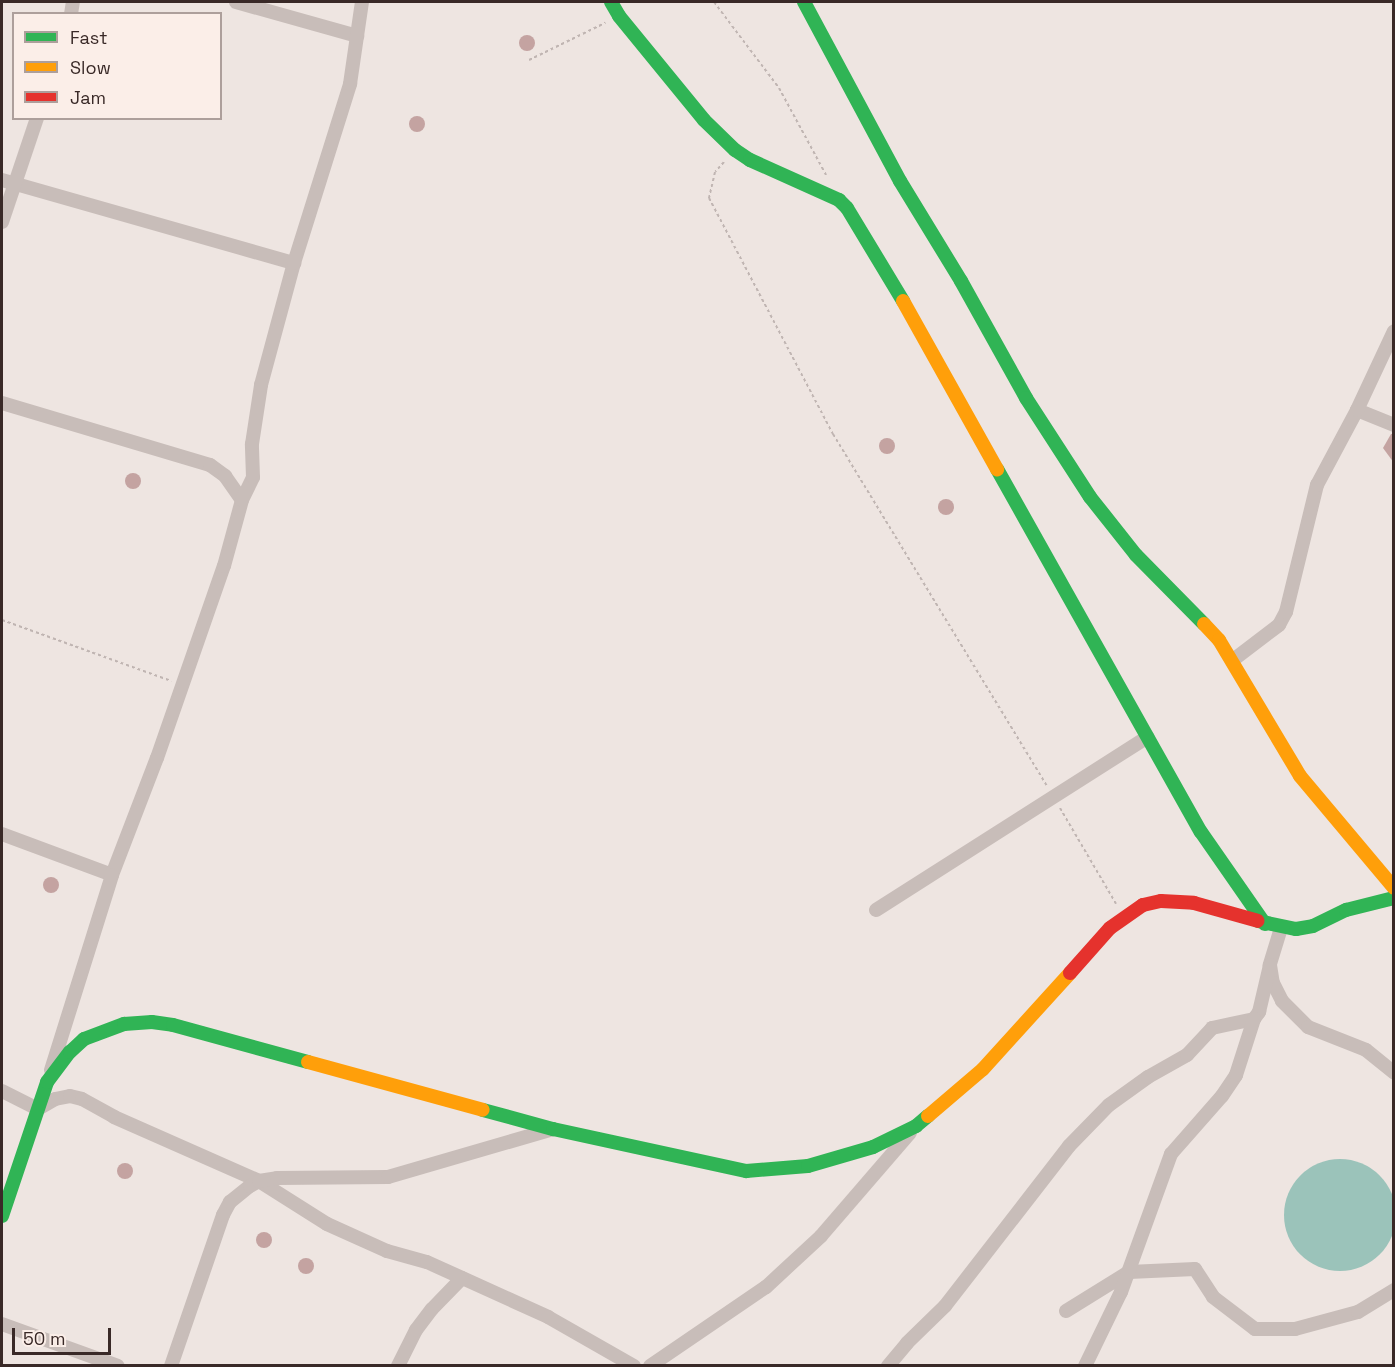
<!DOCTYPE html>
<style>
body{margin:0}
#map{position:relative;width:1395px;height:1367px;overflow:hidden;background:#eee5e1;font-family:"Space Grotesk",sans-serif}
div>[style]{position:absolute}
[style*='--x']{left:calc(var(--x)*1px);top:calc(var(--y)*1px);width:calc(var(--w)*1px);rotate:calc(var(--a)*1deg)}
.water>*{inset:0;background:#9bc3ba}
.round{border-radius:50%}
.building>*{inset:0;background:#c4a3a1}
.path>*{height:2px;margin-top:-1px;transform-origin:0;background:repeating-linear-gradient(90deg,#c0b5b2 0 3px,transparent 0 6px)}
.street>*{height:14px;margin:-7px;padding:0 7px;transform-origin:7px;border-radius:7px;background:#c8bdb9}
.fast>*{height:14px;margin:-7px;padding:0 7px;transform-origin:7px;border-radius:7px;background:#30b455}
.slow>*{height:14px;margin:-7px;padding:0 7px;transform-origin:7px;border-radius:7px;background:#ff9f0a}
.jam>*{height:14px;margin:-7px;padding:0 7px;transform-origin:7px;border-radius:7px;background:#e5322d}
span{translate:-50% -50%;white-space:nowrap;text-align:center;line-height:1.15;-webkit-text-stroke:6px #fbeee8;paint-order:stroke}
.frame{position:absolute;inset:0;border:3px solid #392927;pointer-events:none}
.legend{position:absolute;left:12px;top:12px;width:210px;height:108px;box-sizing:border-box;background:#fbeee8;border:2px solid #ad9f9b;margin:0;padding:8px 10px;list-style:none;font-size:18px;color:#392927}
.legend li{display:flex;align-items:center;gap:12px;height:30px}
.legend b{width:30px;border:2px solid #ad9f9b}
.scale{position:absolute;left:12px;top:1328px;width:99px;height:27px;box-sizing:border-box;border:3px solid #392927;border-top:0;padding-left:8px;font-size:18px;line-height:21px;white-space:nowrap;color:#392927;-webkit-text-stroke:4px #fbeee8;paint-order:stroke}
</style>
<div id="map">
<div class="water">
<i class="round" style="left:1284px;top:1159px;width:112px;height:112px"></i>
</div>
<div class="building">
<i class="round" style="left:519px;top:35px;width:16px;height:16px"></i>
<i class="round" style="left:409px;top:116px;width:16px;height:16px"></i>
<i style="clip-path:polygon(1391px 434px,1394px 434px,1394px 463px,1383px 448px)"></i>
<i class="round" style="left:879px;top:438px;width:16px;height:16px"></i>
<i class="round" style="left:125px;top:473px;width:16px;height:16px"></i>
<i class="round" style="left:938px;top:499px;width:16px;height:16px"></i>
<i class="round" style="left:43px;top:877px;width:16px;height:16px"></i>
<i class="round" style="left:117px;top:1163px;width:16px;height:16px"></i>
<i class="round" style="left:256px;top:1232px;width:16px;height:16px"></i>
<i class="round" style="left:298px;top:1258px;width:16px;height:16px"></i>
</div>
<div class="path">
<i style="--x:714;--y:2;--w:108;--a:52.9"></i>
<i style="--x:779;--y:88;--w:99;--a:61.6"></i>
<i style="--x:529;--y:60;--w:85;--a:-26"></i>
<i style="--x:724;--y:162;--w:13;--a:132"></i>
<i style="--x:715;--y:172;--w:27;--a:103"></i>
<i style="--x:709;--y:198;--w:267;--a:62.3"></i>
<i style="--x:833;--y:434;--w:411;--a:58.7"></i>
<i style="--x:2;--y:620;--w:180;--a:19.8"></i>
<i style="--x:1060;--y:808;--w:111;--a:59.7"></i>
</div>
<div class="street">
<i style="--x:236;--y:2;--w:126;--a:15.7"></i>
<i style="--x:71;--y:14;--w:12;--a:-81"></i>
<i style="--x:2;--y:180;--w:304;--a:15.9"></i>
<i style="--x:2;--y:222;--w:110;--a:-71.4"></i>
<i style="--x:2;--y:403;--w:217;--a:16.6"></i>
<i style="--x:210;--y:465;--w:19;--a:36"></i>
<i style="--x:225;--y:476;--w:29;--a:55"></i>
<i style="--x:1357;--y:410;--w:40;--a:22"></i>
<i style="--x:1233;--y:660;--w:58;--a:-37.3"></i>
<i style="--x:1279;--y:625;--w:15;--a:-62"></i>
<i style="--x:1286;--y:612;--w:131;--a:-76.3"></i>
<i style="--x:1317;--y:485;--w:85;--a:-61.9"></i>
<i style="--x:1357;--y:410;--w:87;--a:-64.9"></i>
<i style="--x:2;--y:834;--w:117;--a:20.4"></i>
<i style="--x:112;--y:875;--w:125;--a:-69"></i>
<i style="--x:157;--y:758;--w:203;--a:-70.8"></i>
<i style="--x:224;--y:566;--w:68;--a:-74.7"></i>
<i style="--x:242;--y:500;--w:25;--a:-64"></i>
<i style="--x:253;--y:477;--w:33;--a:-92"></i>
<i style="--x:252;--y:444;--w:60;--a:-81.3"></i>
<i style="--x:261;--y:385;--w:126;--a:-74.9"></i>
<i style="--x:294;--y:263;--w:188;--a:-72.6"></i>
<i style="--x:350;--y:84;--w:83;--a:-81.7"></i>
<i style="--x:876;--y:910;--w:322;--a:-32.5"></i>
<i style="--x:1281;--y:928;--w:39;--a:107"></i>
<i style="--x:1270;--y:965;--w:18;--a:81"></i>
<i style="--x:1273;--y:983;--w:20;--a:63"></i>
<i style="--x:1282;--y:1001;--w:37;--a:45"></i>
<i style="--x:1308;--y:1027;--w:62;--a:21.6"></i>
<i style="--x:1366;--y:1050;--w:36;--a:39"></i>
<i style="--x:51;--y:1070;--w:204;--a:-72.6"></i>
<i style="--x:2;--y:1091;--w:40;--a:26.6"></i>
<i style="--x:38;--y:1109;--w:20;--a:-30"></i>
<i style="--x:55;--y:1099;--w:15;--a:-11"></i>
<i style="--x:70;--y:1096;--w:12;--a:14"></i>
<i style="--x:82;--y:1099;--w:37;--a:29"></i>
<i style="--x:114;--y:1117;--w:158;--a:23.8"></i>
<i style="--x:259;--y:1181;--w:80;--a:32.3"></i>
<i style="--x:327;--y:1224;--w:66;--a:24.2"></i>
<i style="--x:387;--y:1251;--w:41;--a:15.4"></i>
<i style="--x:427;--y:1262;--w:133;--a:24.4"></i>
<i style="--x:548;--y:1317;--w:99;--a:29.7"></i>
<i style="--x:1066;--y:1311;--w:74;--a:-31.8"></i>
<i style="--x:1129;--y:1272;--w:66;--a:-2.6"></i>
<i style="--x:1195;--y:1269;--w:33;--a:57"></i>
<i style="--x:1213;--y:1297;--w:53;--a:37.3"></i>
<i style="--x:1255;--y:1329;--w:40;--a:0"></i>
<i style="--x:1295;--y:1329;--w:65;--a:-15.1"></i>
<i style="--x:1358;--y:1312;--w:42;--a:-31.4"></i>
<i style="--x:2;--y:1324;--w:123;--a:19.9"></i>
<i style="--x:171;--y:1366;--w:160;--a:-71"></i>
<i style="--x:223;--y:1215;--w:15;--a:-62"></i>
<i style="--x:230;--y:1202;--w:26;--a:-39"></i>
<i style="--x:250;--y:1186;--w:10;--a:-29"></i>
<i style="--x:259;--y:1181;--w:18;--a:-9"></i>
<i style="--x:277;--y:1178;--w:111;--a:-0.5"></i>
<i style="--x:388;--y:1177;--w:172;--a:-16.2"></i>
<i style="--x:398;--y:1366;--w:40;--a:-63.4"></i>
<i style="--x:416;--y:1330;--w:26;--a:-53"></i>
<i style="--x:432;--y:1309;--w:43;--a:-45.9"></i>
<i style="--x:650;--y:1366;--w:140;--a:-34.3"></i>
<i style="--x:766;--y:1287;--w:75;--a:-42.8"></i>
<i style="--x:821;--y:1236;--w:136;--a:-49.2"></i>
<i style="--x:888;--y:1366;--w:30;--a:-50"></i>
<i style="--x:907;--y:1343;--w:53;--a:-44.2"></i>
<i style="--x:945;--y:1306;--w:202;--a:-52.2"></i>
<i style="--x:1069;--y:1146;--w:57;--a:-45.7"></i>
<i style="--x:1109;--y:1105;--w:48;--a:-35.7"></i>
<i style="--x:1148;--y:1077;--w:45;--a:-29.4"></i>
<i style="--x:1187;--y:1055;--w:37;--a:-47"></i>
<i style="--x:1212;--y:1028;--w:43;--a:-12.1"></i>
<i style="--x:1254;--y:1019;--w:9;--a:-54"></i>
<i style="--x:1259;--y:1012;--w:48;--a:-76.8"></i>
<i style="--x:1085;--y:1366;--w:82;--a:-64.1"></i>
<i style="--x:1121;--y:1292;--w:147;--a:-70.1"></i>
<i style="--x:1171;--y:1154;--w:77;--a:-48.7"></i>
<i style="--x:1222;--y:1096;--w:25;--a:-56"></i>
<i style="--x:1236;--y:1075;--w:59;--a:-72.2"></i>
</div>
<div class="fast">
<i style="--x:611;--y:2;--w:16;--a:60"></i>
<i style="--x:619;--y:16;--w:134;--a:50.7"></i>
<i style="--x:704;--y:120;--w:43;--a:44.1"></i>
<i style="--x:735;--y:150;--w:18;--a:34"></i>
<i style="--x:750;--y:160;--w:98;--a:24.2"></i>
<i style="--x:839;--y:200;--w:11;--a:45"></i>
<i style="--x:847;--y:208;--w:109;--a:58.9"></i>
<i style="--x:804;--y:2;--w:203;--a:61.8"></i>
<i style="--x:900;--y:181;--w:117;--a:58.6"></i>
<i style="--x:961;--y:281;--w:134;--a:60.9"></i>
<i style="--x:1026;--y:398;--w:118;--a:57.1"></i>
<i style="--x:1090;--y:497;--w:74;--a:51.6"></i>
<i style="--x:1136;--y:555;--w:97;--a:45.4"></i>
<i style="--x:997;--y:469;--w:416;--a:60.7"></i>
<i style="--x:1201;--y:832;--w:112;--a:55.2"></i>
<i style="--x:1258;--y:921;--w:39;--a:12"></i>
<i style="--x:1296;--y:929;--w:17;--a:-10"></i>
<i style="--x:1313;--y:926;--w:37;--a:-26"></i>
<i style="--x:1346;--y:910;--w:49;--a:-14"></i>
<i style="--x:483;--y:1110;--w:73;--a:15.2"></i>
<i style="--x:553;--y:1129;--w:198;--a:12.3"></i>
<i style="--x:746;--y:1171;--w:62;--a:-4.6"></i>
<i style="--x:808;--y:1166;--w:68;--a:-16.3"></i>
<i style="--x:873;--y:1147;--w:48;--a:-26"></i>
<i style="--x:916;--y:1126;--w:16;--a:-40"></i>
<i style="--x:2;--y:1216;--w:141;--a:-71.4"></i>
<i style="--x:47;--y:1082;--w:38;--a:-53"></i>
<i style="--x:70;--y:1052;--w:19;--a:-43"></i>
<i style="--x:84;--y:1039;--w:43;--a:-20.6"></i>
<i style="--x:124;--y:1024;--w:28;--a:-4"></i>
<i style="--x:152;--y:1022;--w:21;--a:8"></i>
<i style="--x:173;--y:1025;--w:140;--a:15.3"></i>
</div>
<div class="slow">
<i style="--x:903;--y:301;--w:193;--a:60.8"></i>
<i style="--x:1204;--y:624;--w:22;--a:47"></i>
<i style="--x:1219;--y:640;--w:158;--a:59.2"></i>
<i style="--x:1300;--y:776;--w:146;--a:50"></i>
<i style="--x:308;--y:1062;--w:181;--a:15.3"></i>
<i style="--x:928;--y:1116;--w:72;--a:-40.5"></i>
<i style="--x:983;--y:1069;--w:130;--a:-47.8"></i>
</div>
<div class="jam">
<i style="--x:1070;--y:973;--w:60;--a:-48.4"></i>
<i style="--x:1110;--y:928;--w:40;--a:-34.9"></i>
<i style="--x:1143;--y:905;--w:18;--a:-13"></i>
<i style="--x:1161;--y:901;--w:33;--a:3"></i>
<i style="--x:1194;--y:903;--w:66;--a:15.7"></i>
</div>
<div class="frame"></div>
<ul class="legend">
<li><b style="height:8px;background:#30b455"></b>Fast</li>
<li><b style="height:8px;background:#ff9f0a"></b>Slow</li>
<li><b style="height:8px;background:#e5322d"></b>Jam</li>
</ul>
<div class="scale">50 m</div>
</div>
